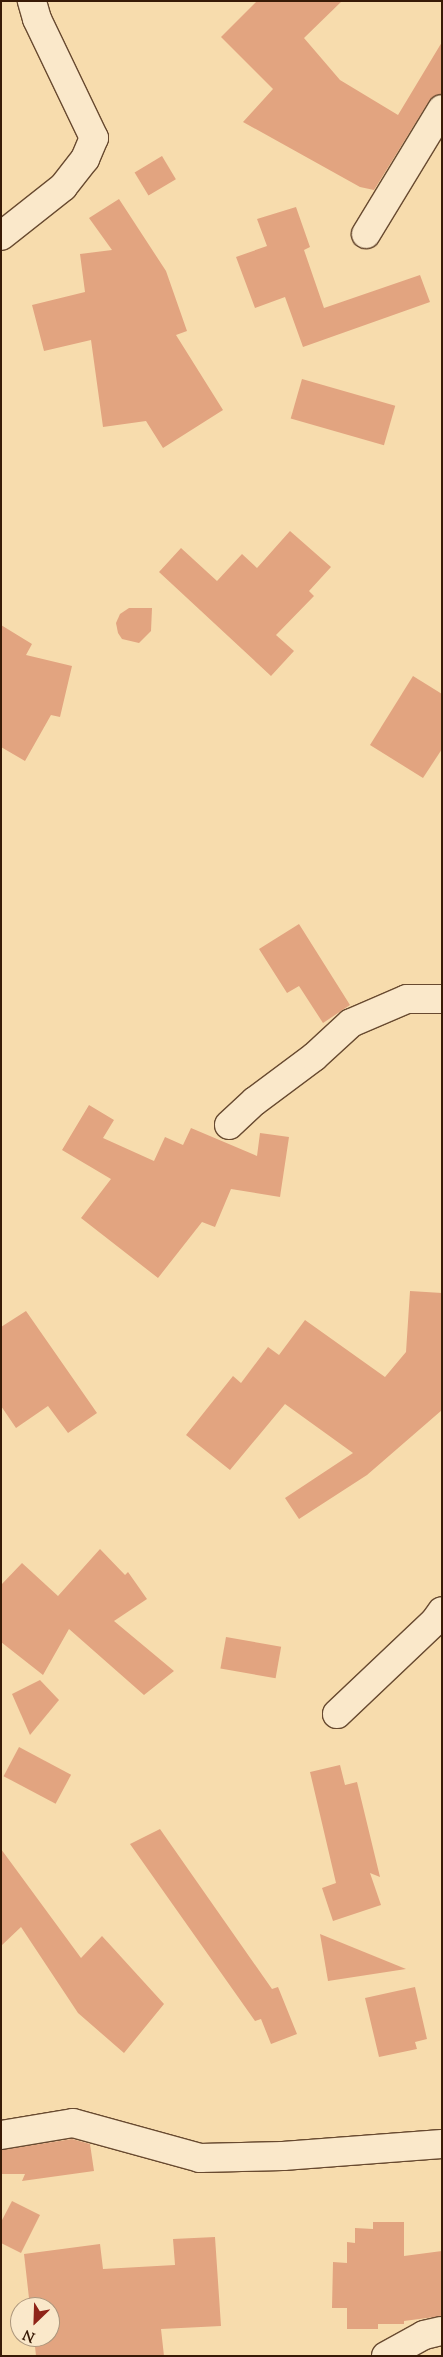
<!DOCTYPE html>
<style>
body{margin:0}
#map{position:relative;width:443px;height:2357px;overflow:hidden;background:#f7dcad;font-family:"Sorts Mill Goudy",serif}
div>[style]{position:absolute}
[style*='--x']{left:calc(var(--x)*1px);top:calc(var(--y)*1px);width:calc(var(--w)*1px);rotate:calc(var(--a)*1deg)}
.building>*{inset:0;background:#e2a480;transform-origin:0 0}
.roads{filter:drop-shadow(1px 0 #684a30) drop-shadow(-1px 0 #684a30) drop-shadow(0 1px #684a30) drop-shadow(0 -1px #684a30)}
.minor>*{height:28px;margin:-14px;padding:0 14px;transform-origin:14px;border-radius:14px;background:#fae8ca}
span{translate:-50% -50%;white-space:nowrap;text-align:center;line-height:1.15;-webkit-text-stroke:4px #fae8ca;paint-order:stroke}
.frame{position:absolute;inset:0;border:2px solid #381a06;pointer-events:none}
.north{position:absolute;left:10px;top:2297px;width:50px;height:50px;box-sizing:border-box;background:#fae8ca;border:1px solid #ac967c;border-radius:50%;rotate:204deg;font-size:14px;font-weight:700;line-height:20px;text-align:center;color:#381a06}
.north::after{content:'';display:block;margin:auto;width:18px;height:22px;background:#8f2418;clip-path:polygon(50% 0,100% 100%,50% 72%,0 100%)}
</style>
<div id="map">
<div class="building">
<i style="clip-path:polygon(257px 1px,342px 1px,304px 38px,340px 80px,398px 115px,442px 42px,442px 93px,429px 101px,374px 190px,360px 187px,243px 122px,273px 89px,221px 37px)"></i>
<i style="left:162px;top:156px;width:27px;height:32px;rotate:59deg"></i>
<i style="clip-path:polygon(119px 199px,166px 271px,187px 331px,176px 335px,223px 410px,163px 448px,146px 421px,103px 427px,91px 340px,44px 351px,32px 305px,85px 292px,80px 254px,112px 250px,89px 218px)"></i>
<i style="clip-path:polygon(296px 207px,310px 247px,304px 250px,324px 308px,420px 275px,430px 302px,303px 347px,285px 297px,255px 308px,236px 257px,267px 246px,257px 219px)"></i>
<i style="left:302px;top:379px;width:97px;height:41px;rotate:16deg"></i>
<i style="clip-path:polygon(290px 531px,331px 567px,309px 591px,314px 596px,276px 635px,294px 651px,271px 676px,159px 572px,181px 548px,217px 581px,242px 554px,257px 568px)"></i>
<i style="clip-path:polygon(129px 608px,152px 608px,151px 631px,139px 643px,122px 639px,118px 633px,116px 623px,120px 614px)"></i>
<i style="clip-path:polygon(1px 625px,32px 644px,26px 655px,72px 666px,60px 717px,51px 715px,25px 761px,1px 747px)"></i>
<i style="clip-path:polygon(413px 676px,442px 694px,442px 749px,423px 778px,370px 745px)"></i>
<i style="clip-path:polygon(299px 924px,350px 1005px,323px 1023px,299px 986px,287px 993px,259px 949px)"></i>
<i style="clip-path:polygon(89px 1105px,114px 1120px,103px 1138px,154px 1161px,165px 1137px,183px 1145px,191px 1128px,257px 1156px,260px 1133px,289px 1137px,280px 1197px,231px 1189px,215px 1227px,202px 1222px,158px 1278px,81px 1218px,111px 1179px,62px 1150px)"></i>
<i style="clip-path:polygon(410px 1291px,442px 1293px,442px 1410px,367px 1475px,299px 1519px,285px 1498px,353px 1453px,285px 1404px,230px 1470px,186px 1435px,233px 1376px,241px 1383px,268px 1347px,279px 1355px,305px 1320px,385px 1377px,406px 1352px)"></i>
<i style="clip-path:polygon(26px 1311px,97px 1413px,68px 1433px,48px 1406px,16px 1428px,1px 1406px,1px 1327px)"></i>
<i style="clip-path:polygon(100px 1549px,125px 1575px,128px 1572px,147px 1599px,114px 1621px,174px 1671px,144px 1695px,69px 1629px,43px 1675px,1px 1642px,1px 1585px,22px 1563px,58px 1596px)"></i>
<i style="left:226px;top:1637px;width:56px;height:32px;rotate:10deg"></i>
<i style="clip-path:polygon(40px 1680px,59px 1700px,30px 1735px,12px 1694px)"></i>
<i style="left:19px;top:1747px;width:59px;height:33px;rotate:28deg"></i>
<i style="clip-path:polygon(340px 1765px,345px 1785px,357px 1782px,380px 1877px,370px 1873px,381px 1905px,333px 1921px,322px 1888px,336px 1883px,310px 1772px)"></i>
<i style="clip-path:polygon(160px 1829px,272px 1989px,278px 1987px,297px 2034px,271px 2044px,261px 2019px,255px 2021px,130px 1844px)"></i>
<i style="clip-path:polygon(1px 1849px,81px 1958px,102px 1936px,164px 2004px,124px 2053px,78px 2013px,21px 1927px,1px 1946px)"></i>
<i style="clip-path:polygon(320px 1934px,406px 1969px,328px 1981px)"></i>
<i style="clip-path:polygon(415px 1987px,427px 2039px,415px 2042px,417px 2049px,379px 2057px,365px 1998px)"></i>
<i style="clip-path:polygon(72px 2139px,90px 2144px,94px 2171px,22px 2181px,25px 2174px,1px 2174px,1px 2150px)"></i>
<i style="clip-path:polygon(12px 2201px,40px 2215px,21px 2253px,1px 2243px,1px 2222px)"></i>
<i style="clip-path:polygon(373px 2222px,404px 2222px,404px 2256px,442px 2251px,442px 2316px,404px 2321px,404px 2324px,378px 2324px,378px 2329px,347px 2329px,347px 2308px,332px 2308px,333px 2262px,347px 2263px,347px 2242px,355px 2243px,355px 2228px,373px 2229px)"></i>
<i style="clip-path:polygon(215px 2237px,221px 2326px,161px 2329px,164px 2356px,36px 2356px,34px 2337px,50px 2337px,50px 2307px,30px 2307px,24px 2254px,100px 2244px,103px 2269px,175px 2265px,173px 2239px)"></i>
</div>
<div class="roads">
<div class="minor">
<i style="--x:366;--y:234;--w:146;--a:-58.7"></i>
<i style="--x:1;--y:236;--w:79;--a:-38.3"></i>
<i style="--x:63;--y:187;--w:36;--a:-52"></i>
<i style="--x:85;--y:159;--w:23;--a:-67"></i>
<i style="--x:94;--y:138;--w:132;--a:-115.6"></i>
<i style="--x:37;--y:19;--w:19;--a:-106"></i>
<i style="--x:229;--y:1125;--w:35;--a:-43"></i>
<i style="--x:255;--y:1101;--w:74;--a:-36.7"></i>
<i style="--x:314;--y:1057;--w:50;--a:-42.6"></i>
<i style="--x:351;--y:1023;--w:61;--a:-23.2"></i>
<i style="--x:407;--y:999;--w:35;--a:0"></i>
<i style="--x:337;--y:1714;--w:135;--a:-43.5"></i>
<i style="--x:435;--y:1621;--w:12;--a:-55"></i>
<i style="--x:1;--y:2135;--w:73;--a:-9.5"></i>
<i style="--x:73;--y:2123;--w:132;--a:15.4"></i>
<i style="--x:200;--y:2158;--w:83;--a:-1.4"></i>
<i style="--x:283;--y:2156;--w:159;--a:-4.3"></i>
<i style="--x:386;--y:2356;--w:43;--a:-28.9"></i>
<i style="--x:424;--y:2335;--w:18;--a:-13"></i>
</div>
</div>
<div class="frame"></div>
<div class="north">N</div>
</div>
